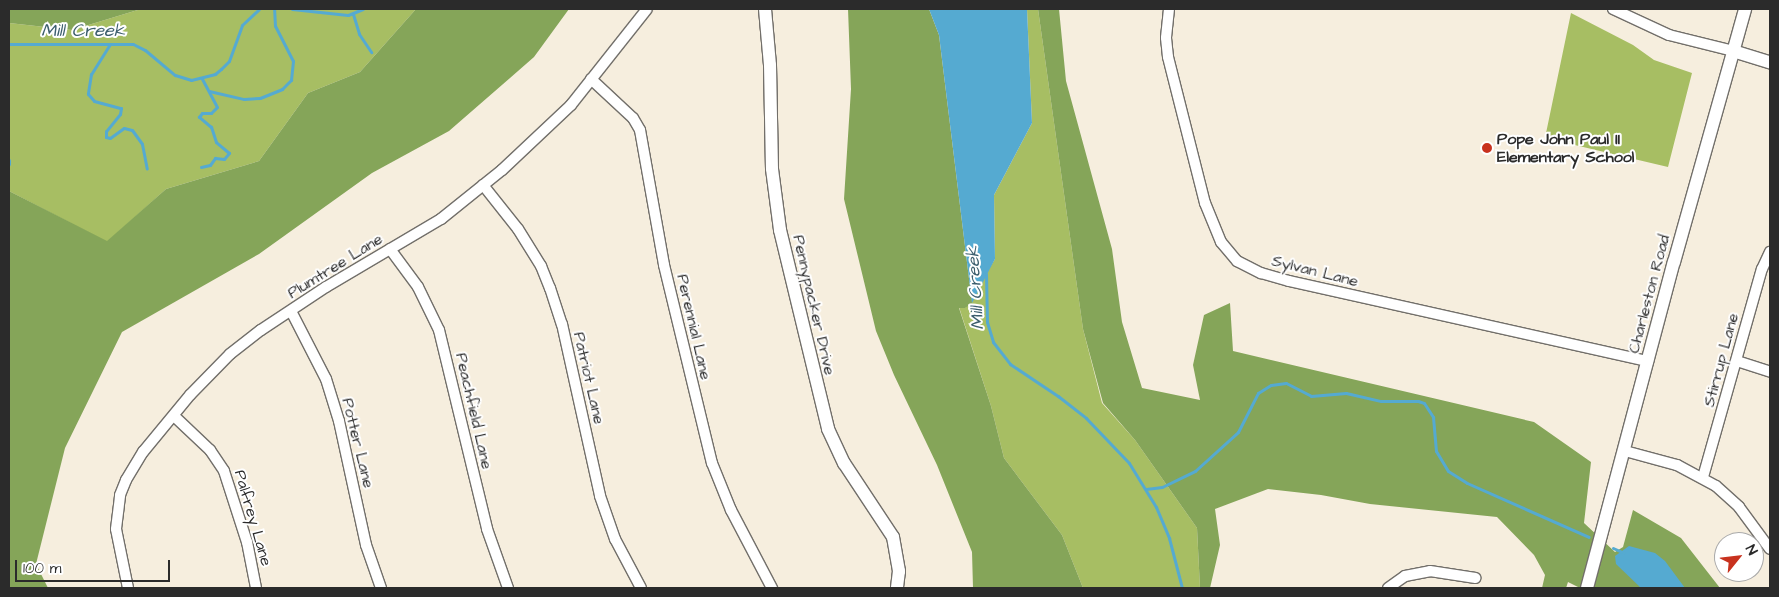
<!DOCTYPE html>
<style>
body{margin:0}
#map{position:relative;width:1779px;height:597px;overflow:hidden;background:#f6eede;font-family:"Architects Daughter",sans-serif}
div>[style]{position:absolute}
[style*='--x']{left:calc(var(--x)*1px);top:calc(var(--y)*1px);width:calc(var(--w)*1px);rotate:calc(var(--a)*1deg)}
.green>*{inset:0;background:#a7be63}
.forest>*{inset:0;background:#85a559}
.water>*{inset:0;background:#55aad1}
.stream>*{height:3px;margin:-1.5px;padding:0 1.5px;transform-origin:1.5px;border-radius:1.5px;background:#55aad1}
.roads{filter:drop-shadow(1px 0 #726f6a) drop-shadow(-1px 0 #726f6a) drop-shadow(0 1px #726f6a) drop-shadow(0 -1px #726f6a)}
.minor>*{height:10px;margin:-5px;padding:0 5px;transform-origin:5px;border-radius:5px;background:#fff}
.tertiary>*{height:12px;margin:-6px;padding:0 6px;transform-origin:6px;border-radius:6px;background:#fff}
.dots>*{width:14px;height:14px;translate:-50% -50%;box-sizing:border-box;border:2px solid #fff;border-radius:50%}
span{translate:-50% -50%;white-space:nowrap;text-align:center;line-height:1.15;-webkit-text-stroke:4px #fff;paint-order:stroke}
.poi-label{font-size:16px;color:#2b2b2b;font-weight:700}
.left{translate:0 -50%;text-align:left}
.street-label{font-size:16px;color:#2b2b2b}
.water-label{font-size:18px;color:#3c5e6d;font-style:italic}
.frame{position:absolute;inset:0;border:10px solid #2b2b2b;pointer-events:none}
.north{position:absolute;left:1714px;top:532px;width:50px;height:50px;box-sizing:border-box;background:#fff;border:1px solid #aaa;border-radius:50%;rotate:61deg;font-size:14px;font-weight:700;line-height:20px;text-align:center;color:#2b2b2b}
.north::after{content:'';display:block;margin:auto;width:18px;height:22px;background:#c8321e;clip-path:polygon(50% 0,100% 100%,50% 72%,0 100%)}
.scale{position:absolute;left:15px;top:560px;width:155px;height:22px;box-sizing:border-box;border:2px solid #2b2b2b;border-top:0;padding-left:6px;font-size:15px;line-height:18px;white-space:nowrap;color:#2b2b2b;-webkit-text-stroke:4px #fff;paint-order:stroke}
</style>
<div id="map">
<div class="green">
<i style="clip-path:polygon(141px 9px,416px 9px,360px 72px,308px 93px,259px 161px,166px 189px,107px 242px,9px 191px,9px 23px,72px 30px)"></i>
<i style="clip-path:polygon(1027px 9px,1038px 9px,1083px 329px,1102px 403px,1135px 440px,1197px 528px,1200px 588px,1083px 588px,1062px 535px,1004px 458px,991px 406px,959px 307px,965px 308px,995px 259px,994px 195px,1032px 123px)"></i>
<i style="clip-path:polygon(1571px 13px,1633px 45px,1654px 60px,1692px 73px,1668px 167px,1545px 138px)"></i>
</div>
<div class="forest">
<i style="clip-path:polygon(9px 9px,141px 9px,72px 30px,9px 23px)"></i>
<i style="clip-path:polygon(416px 9px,569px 9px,534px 57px,449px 131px,372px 173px,259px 254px,122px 332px,65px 448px,36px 564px,48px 588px,9px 588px,9px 191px,107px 241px,166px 189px,259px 161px,308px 93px,360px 72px)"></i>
<i style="clip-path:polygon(848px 9px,929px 9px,939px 35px,972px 303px,965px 308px,959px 308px,991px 406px,1004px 458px,1062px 535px,1083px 588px,973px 588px,972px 552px,937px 465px,894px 375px,876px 331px,844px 199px,851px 89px)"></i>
<i style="clip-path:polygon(1038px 9px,1059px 9px,1066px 81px,1112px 249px,1122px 322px,1142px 388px,1200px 400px,1193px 365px,1204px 315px,1230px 303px,1233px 351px,1534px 422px,1591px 462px,1584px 523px,1615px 552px,1623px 547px,1633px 510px,1681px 538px,1720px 588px,1580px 588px,1568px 582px,1566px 588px,1542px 588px,1545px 575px,1534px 555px,1497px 517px,1370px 504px,1321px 495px,1268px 489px,1215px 509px,1220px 545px,1210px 588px,1200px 588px,1197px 528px,1135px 440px,1103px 403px,1083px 329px)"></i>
</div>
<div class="water">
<i style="clip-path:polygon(929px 9px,1027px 9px,1032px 123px,994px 195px,995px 259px,972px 303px,939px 35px)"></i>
<i style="clip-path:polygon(1629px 546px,1655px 553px,1665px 561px,1685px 588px,1641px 588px,1616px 564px,1615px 556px)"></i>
</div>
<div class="stream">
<i style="--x:292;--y:9;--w:56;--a:6.1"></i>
<i style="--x:348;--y:15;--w:16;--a:-22"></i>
<i style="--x:353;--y:14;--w:21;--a:73"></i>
<i style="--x:359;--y:34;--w:22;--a:56"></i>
<i style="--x:9;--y:44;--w:124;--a:0"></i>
<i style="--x:133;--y:44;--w:13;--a:27"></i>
<i style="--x:145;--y:50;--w:39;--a:40"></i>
<i style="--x:175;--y:75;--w:17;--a:17"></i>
<i style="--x:191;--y:80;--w:25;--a:-14"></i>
<i style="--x:215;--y:74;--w:8;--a:-40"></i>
<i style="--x:221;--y:69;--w:11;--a:-45"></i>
<i style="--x:229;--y:61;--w:38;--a:-70"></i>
<i style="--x:242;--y:25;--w:23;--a:-43"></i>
<i style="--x:110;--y:44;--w:36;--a:122"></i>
<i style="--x:91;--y:74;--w:20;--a:99"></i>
<i style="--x:88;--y:94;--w:9;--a:49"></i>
<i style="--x:94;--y:101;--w:28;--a:15"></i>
<i style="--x:121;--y:108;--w:6;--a:99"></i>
<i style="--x:120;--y:114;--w:22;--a:129"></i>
<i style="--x:106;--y:131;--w:6;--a:90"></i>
<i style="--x:106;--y:137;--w:4;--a:14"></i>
<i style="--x:110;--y:138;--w:17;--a:-36"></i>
<i style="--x:124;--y:128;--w:8;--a:14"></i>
<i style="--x:132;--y:130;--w:17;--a:54"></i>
<i style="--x:142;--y:144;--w:25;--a:79"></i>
<i style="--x:209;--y:91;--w:36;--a:13"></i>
<i style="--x:244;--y:99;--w:16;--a:-4"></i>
<i style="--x:260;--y:98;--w:24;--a:-22"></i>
<i style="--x:282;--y:89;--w:13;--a:-45"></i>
<i style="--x:291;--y:80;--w:19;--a:-84"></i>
<i style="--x:293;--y:61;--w:39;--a:-117"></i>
<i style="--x:275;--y:26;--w:17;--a:-93"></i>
<i style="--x:9;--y:160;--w:4;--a:90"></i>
<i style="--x:201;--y:167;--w:9;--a:-13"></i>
<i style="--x:210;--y:165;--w:9;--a:-54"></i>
<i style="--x:215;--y:158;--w:9;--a:6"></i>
<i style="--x:224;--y:159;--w:8;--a:-50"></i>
<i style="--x:229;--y:153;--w:17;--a:-140"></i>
<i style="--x:216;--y:142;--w:16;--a:-108"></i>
<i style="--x:211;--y:127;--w:16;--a:-140"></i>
<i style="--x:199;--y:117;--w:5;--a:-53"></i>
<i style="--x:202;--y:113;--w:9;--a:0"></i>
<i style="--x:211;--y:113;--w:8;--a:-45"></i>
<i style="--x:217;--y:107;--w:32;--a:-118"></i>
<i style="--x:986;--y:274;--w:48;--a:88.8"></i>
<i style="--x:987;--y:322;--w:21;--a:73"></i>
<i style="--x:993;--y:342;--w:28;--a:52"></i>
<i style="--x:1010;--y:364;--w:58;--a:33.7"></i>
<i style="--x:1058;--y:396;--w:36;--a:38"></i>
<i style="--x:1086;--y:418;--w:62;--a:46.3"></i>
<i style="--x:1129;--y:463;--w:52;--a:58.5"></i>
<i style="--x:1156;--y:507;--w:34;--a:67"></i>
<i style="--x:1169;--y:538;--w:52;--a:75.4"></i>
<i style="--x:1146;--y:489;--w:16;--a:-7"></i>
<i style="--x:1162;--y:487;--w:37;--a:-26"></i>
<i style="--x:1195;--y:471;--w:58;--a:-42.2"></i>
<i style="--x:1238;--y:432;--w:44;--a:-62.9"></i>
<i style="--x:1258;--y:393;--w:15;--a:-32"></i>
<i style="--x:1271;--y:385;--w:15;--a:-8"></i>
<i style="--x:1286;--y:383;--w:28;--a:27"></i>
<i style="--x:1311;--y:396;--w:35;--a:-5"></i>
<i style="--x:1346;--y:393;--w:36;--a:13"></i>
<i style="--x:1381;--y:401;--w:37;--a:0"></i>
<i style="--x:1418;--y:401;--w:6;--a:18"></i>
<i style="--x:1424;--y:403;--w:17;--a:57"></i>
<i style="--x:1433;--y:417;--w:34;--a:85"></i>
<i style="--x:1436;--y:451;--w:23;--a:59"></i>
<i style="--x:1448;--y:471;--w:22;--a:32"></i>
<i style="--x:1467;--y:483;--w:133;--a:23.9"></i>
<i style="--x:1613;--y:548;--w:12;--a:24"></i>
</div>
<div class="roads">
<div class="minor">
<i style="--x:1169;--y:9;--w:29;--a:96"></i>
<i style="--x:1166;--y:38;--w:19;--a:84"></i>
<i style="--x:1168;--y:57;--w:151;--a:75.8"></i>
<i style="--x:1205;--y:203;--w:42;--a:67.7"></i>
<i style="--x:1221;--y:242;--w:25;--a:50"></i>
<i style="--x:1237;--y:261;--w:27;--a:27"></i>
<i style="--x:1261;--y:273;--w:29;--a:16"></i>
<i style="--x:1289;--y:281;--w:368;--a:12.6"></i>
<i style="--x:1613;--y:9;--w:62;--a:24.9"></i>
<i style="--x:1669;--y:35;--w:66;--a:14"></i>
<i style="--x:591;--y:79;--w:57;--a:42.9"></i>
<i style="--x:633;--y:118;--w:14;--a:60"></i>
<i style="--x:640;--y:130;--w:137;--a:79.9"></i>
<i style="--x:664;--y:265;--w:204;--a:76.4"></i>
<i style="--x:712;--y:463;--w:51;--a:68"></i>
<i style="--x:731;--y:510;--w:88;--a:62.3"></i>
<i style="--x:483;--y:185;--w:56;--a:51.5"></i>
<i style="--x:518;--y:229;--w:44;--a:58.1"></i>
<i style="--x:541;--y:266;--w:24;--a:68"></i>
<i style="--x:550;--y:288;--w:38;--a:72"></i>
<i style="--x:562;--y:324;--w:176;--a:77.5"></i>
<i style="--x:600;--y:496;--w:46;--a:70.8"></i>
<i style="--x:615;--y:539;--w:55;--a:62"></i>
<i style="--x:390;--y:249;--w:47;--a:53.6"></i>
<i style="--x:418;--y:287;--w:48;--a:64"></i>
<i style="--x:439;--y:330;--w:205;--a:76.4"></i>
<i style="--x:487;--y:529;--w:63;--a:70.4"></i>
<i style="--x:291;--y:311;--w:76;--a:62.8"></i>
<i style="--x:326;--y:379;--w:44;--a:72.8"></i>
<i style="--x:339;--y:421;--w:127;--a:77.7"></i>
<i style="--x:366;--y:545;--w:46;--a:70.8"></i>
<i style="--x:1737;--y:361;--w:35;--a:18"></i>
<i style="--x:174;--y:416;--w:50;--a:43.4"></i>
<i style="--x:210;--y:450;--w:25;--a:56"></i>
<i style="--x:224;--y:471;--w:75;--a:72.1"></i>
<i style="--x:247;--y:542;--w:47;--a:78.9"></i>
<i style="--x:1625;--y:451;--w:54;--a:15.1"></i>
<i style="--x:1677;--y:465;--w:44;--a:28.3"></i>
<i style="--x:1716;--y:486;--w:31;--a:42"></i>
<i style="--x:1739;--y:507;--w:52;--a:53.6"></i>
<i style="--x:1703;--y:477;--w:216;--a:-74.2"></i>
<i style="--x:1762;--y:269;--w:19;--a:-65"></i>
<i style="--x:128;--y:588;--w:60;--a:-101.5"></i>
<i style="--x:116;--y:529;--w:34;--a:-83"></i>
<i style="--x:120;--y:495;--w:16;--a:-68"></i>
<i style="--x:126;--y:480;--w:33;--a:-59"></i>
<i style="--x:143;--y:452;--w:74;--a:-50.5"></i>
<i style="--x:190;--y:395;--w:57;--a:-45.7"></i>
<i style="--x:230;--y:354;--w:39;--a:-38"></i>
<i style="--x:261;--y:330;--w:78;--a:-33.5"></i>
<i style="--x:326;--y:287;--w:134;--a:-30.6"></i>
<i style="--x:441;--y:219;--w:78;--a:-38.8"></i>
<i style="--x:502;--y:170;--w:95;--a:-43.3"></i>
<i style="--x:571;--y:105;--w:122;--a:-51.6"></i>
<i style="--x:1388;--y:588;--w:21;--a:-35"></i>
<i style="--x:1405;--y:576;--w:25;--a:-11"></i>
<i style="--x:1430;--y:571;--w:46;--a:8.8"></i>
</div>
<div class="tertiary">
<i style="--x:765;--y:9;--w:56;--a:84.9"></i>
<i style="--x:770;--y:65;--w:104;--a:88.9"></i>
<i style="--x:772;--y:169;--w:62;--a:82.5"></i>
<i style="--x:780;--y:230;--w:205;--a:76.4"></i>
<i style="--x:828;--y:429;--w:38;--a:65"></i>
<i style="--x:844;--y:463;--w:89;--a:56.5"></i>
<i style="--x:893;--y:537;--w:35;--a:80"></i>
<i style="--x:899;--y:571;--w:17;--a:97"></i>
<i style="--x:1733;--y:51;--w:39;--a:17"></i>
<i style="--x:1587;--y:588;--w:337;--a:-75.1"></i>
<i style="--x:1674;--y:262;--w:263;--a:-74.3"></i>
</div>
</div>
<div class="dots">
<i style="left:1487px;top:148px;background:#c8321e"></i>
</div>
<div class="poi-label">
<span class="left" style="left:1497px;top:148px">Pope John Paul II<br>Elementary School</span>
</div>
<div class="street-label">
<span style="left:335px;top:266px;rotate:-32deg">Plumtree Lane</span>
<span style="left:1315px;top:271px;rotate:14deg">Sylvan Lane</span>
<span style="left:1649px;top:294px;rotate:-75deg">Charleston Road</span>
<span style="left:814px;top:305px;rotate:77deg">Pennypacker Drive</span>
<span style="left:694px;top:327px;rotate:77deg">Perennial Lane</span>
<span style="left:1721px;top:360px;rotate:-75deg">Stirrup Lane</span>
<span style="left:589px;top:378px;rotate:77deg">Patriot Lane</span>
<span style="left:474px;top:411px;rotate:77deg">Peachfield Lane</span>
<span style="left:358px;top:443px;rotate:76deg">Potter Lane</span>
<span style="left:253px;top:518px;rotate:74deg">Palfrey Lane</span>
</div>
<div class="water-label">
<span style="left:83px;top:31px">Mill Creek</span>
<span style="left:976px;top:288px;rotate:-94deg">Mill Creek</span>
</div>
<div class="frame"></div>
<div class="north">N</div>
<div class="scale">100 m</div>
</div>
